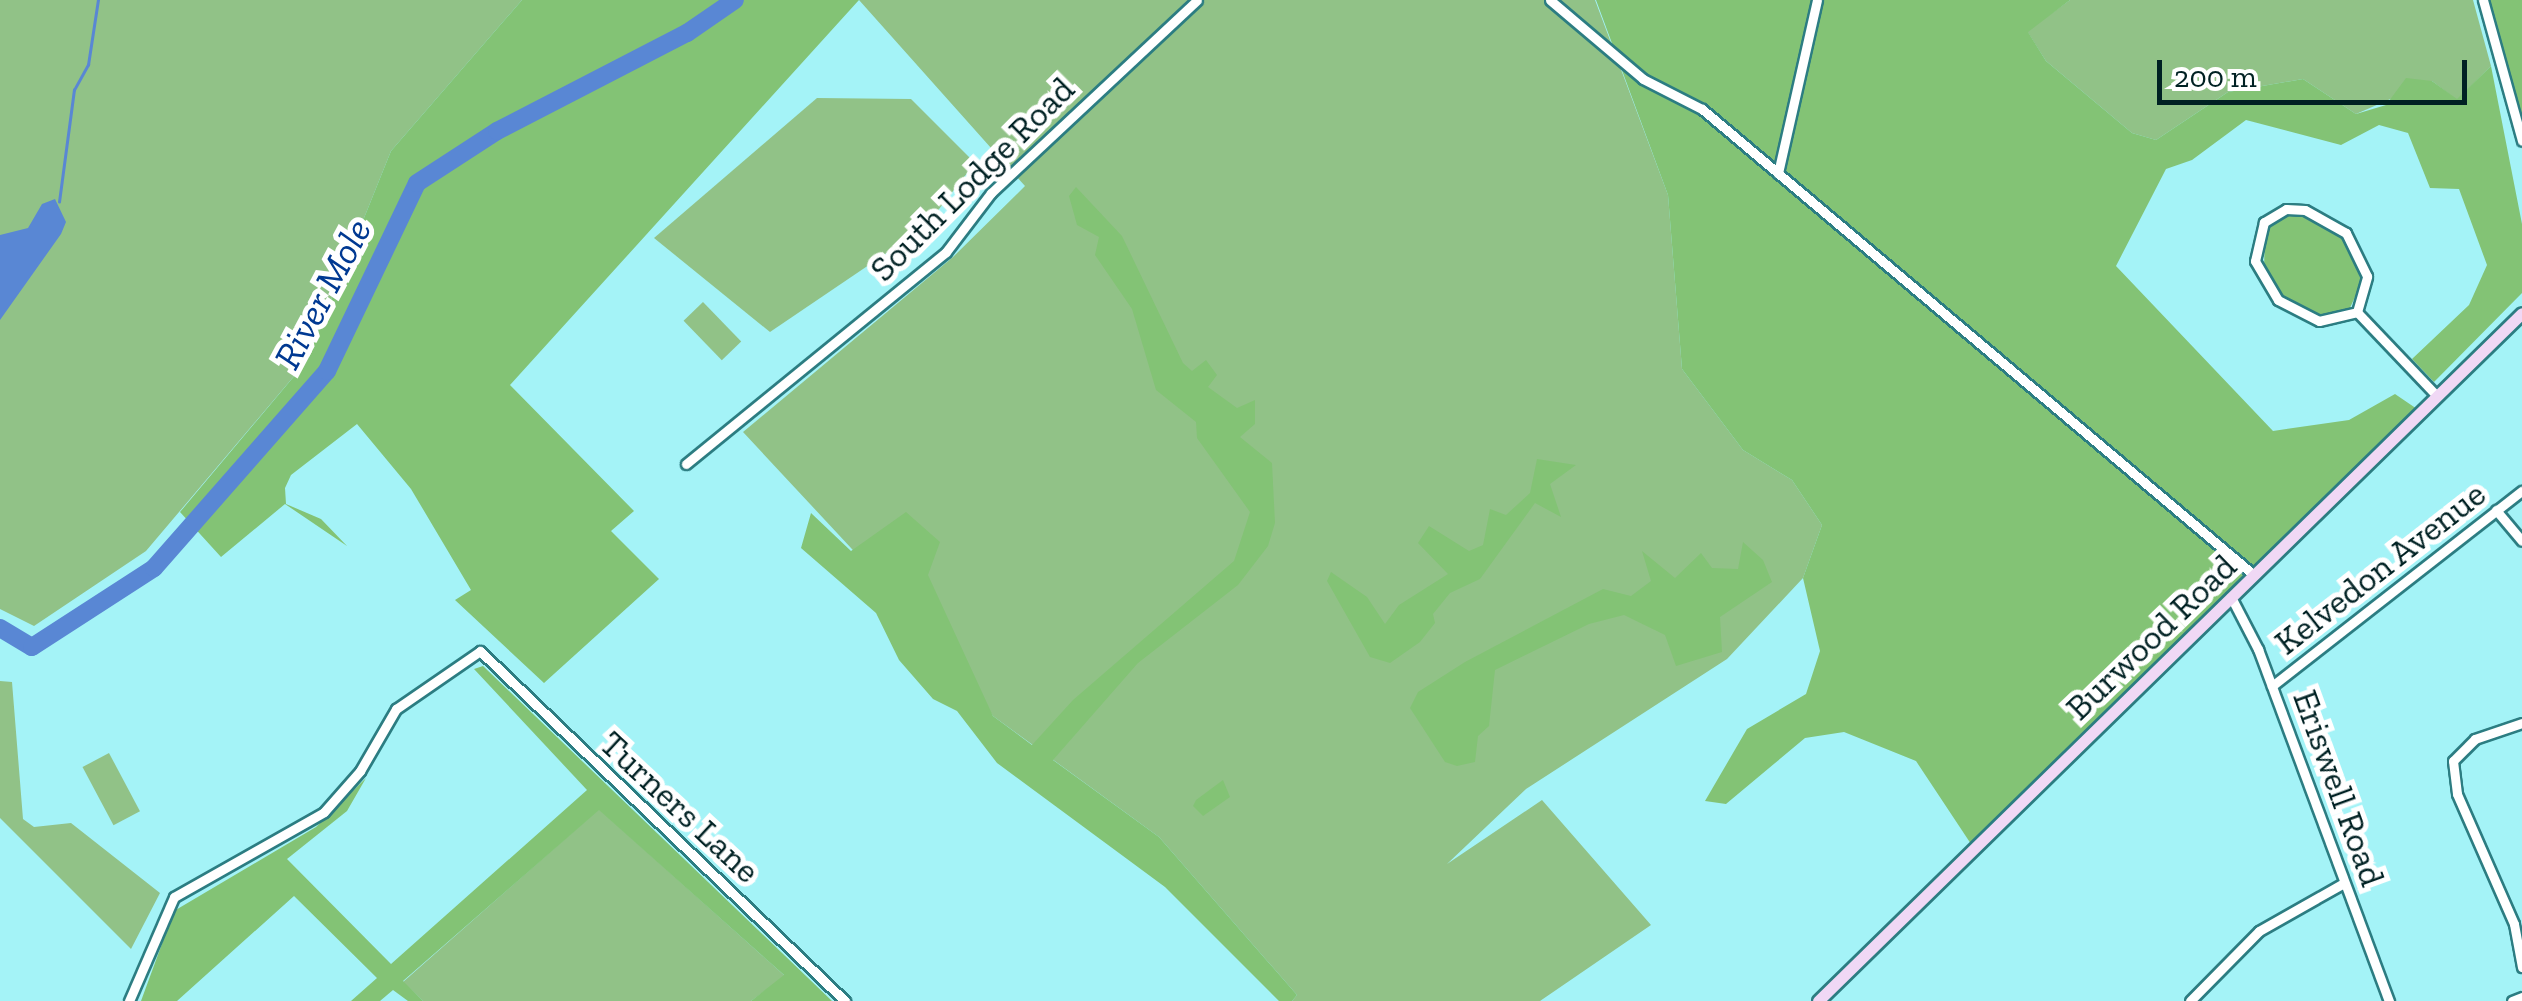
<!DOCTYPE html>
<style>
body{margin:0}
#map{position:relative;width:2522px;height:1001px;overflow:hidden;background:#a4f3f7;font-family:"Zilla Slab",serif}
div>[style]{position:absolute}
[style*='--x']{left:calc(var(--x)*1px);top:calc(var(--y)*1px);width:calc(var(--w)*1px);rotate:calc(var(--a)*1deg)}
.green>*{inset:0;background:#91c287;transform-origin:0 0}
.forest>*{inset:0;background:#83c375}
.water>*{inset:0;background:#5987d4}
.stream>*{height:2.5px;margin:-1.25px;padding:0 1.25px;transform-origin:1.25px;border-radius:1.25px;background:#5987d4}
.river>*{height:18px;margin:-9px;padding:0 9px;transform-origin:9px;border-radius:9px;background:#5987d4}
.roads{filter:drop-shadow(2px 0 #2c7d82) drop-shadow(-2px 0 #2c7d82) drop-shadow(0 2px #2c7d82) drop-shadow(0 -2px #2c7d82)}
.street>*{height:9px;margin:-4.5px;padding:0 4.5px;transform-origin:4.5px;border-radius:4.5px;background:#fff}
.secondary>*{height:11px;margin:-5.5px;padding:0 5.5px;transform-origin:5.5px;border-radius:5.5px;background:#f0d8f5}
span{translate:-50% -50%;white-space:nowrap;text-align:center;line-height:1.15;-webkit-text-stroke:10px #fff;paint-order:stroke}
.street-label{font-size:35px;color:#002123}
.water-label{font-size:38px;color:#003992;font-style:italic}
.scale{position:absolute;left:2157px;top:60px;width:310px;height:45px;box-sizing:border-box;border:5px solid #002123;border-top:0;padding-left:12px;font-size:30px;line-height:35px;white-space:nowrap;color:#002123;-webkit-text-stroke:8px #fff;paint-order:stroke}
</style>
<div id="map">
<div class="green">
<i style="clip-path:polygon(0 0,522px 0,391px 151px,306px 362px,146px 551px,34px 626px,0 609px)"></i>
<i style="clip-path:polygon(859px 0,1595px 0,1668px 195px,1682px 369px,1743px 450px,1792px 480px,1822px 525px,1803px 578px,1727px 659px,1526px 789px,1447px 864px,1542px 800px,1651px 925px,1540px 1001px,1292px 1001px,1297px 995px,1159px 837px,993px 716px,959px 664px,743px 432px,953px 257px,1025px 186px)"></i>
<i style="clip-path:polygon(2070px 0,2473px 0,2491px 66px,2457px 100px,2432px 81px,2356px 114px,2303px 79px,2228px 92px,2156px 140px,2132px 133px,2046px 61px,2027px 31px)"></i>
<i style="clip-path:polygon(817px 98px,911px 99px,975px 163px,925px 227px,770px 332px,654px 238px)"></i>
<i style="left:703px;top:302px;width:55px;height:27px;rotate:46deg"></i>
<i style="clip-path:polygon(0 681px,12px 682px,23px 819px,34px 827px,71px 823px,160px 893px,131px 949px,0 818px)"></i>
<i style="left:109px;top:753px;width:66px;height:30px;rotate:62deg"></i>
<i style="clip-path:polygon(599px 809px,785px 976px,751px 1001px,423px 1001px,403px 982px)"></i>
</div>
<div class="forest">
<i style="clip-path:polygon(522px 0,859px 0,510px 385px,634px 511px,611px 531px,659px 579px,544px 683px,455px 600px,471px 590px,411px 489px,357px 424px,291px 475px,285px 488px,286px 504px,321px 519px,347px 546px,285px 504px,221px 557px,180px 512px,306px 362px,391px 151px)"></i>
<i style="clip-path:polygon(1596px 0,2070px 0,2028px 32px,2046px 61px,2132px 133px,2156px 140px,2228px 92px,2303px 79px,2356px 114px,2386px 105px,2406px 78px,2432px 81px,2457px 99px,2491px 66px,2522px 224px,2522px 293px,2434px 382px,2412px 359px,2469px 305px,2487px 265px,2459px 189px,2430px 188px,2408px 133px,2379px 125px,2341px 145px,2246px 120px,2192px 160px,2166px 169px,2116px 266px,2273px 431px,2349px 420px,2395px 394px,2417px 409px,1971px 844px,1916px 761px,1844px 732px,1805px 738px,1726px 804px,1705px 801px,1747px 729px,1806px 694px,1820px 651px,1803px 578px,1822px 525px,1792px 480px,1743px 450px,1682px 369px,1668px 195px)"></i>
<i style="clip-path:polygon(2489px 0,2522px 0,2522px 119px,2492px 10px)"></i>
<i style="clip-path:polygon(1076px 187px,1122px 236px,1183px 363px,1192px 371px,1206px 360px,1217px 375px,1208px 387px,1237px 408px,1255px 400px,1255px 424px,1240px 437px,1272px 463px,1275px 523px,1268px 546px,1238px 585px,1138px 663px,1053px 760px,1159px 837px,1297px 995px,1292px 1001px,1279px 1001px,1165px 887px,997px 763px,957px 711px,933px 699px,899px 660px,876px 613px,801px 548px,811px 513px,851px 551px,906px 512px,940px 542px,928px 575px,993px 716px,1032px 745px,1073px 700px,1234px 561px,1250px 512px,1197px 438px,1196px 422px,1156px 390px,1132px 309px,1095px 255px,1099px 237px,1077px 225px,1069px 196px)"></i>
<i style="clip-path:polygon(2301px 213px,2346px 239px,2362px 282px,2349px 310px,2328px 316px,2304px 311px,2275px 290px,2264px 270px,2265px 227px,2279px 215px)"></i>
<i style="clip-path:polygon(1537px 459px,1576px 465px,1550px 484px,1561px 517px,1535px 503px,1480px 579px,1450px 593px,1433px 614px,1435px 623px,1420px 642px,1390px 663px,1370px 657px,1327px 581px,1331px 572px,1367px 597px,1385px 624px,1399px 605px,1448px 574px,1418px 543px,1429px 526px,1469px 551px,1483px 545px,1490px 509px,1506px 515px,1530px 493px)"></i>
<i style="clip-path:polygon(1743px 542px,1763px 560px,1772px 582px,1720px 617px,1722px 652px,1676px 666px,1665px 635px,1624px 615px,1589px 624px,1495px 670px,1489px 726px,1478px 736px,1475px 762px,1457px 766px,1445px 762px,1410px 708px,1418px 692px,1465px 662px,1603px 589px,1631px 596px,1651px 581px,1642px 551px,1675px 578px,1701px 553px,1712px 568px,1738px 569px)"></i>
<i style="clip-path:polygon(483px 666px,832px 1001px,751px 1001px,784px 975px,599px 810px,403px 981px,423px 1001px,408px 1001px,393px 990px,380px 1001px,351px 1001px,377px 978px,294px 896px,177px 1001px,141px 1001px,174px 911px,316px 827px,366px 778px,347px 811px,287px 859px,391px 964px,587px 790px,474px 669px)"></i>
<i style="clip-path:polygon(1223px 780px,1230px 797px,1203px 816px,1193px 806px,1196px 800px)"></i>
</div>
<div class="water">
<i style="clip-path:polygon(55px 199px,66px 222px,61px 234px,0 320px,0 235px,28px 228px,42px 204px)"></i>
</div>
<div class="stream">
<i style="--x:59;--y:202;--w:113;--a:-82.4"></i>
<i style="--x:74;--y:90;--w:29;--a:-61"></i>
<i style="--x:88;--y:65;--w:66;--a:-81.3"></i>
</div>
<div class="river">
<i style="--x:0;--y:628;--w:37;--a:31"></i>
<i style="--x:32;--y:647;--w:145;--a:-32.9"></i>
<i style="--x:154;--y:568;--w:262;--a:-48.7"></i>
<i style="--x:327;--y:371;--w:208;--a:-64.4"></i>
<i style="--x:417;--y:183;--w:95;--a:-33"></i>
<i style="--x:497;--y:131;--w:214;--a:-27.3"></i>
<i style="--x:687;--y:33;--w:58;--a:-34.5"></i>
</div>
<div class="roads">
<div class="street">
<i style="--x:1550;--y:0;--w:122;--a:40.3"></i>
<i style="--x:1643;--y:79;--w:66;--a:27"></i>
<i style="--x:1702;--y:109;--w:722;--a:40.17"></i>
<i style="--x:2483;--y:0;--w:146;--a:74.5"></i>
<i style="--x:1778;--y:173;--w:177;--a:-77.3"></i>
<i style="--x:2357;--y:312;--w:37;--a:-74"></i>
<i style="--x:2367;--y:276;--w:48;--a:-116"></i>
<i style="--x:2346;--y:233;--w:47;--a:-150.7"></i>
<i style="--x:2305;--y:210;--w:19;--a:-177"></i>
<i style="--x:2286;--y:209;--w:26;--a:149"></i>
<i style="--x:2264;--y:222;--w:40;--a:103"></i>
<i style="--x:2255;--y:261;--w:45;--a:59.5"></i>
<i style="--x:2278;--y:300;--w:46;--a:27.1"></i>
<i style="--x:2319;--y:321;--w:39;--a:-13"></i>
<i style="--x:2357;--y:312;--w:116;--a:46.4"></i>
<i style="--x:686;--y:464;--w:335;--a:-39.2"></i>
<i style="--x:946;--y:252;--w:74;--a:-52.7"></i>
<i style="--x:991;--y:193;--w:282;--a:-43.1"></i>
<i style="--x:2496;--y:510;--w:40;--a:50"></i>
<i style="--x:2231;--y:597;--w:59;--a:62.6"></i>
<i style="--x:2258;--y:649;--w:376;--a:69.6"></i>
<i style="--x:2272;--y:686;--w:317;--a:-38"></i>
<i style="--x:2522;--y:723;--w:50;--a:161.2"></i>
<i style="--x:2475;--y:739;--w:31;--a:135"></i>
<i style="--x:2453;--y:761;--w:33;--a:83"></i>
<i style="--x:2457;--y:794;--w:142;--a:66.3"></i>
<i style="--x:2514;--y:924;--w:44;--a:79.5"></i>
<i style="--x:129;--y:1001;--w:113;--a:-66.6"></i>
<i style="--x:174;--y:897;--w:172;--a:-29.5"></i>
<i style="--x:324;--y:812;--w:55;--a:-48.7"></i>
<i style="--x:360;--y:771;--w:72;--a:-59.9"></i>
<i style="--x:396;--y:709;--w:102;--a:-34.6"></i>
<i style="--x:480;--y:651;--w:506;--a:43.8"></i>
<i style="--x:2190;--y:1001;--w:98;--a:-45.4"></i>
<i style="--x:2259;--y:931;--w:98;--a:-29.5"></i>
<i style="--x:2512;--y:1001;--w:11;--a:-22"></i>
</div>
<div class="secondary">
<i style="--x:1818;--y:1001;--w:984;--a:-44.34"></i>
</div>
</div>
<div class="street-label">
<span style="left:972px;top:179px;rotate:-45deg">South Lodge Road</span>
<span style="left:2380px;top:568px;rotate:-38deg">Kelvedon Avenue</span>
<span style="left:2151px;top:637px;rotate:-44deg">Burwood Road</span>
<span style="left:2339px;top:788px;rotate:70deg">Eriswell Road</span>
<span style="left:680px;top:807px;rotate:43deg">Turners Lane</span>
</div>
<div class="water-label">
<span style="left:323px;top:294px;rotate:-62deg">River Mole</span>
</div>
<div class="scale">200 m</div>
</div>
